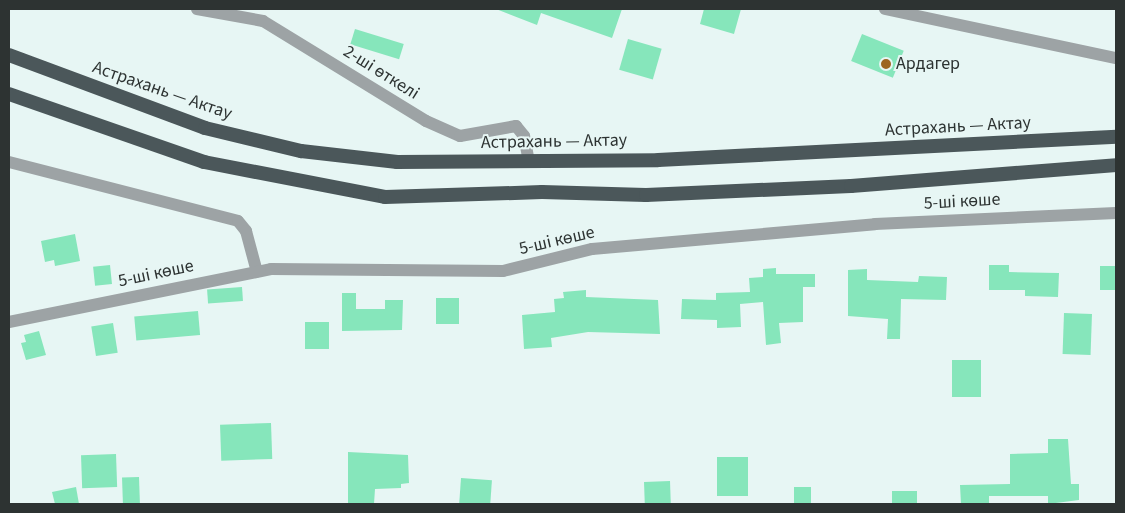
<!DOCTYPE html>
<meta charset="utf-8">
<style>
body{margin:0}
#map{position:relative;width:1125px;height:513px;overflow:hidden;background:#e7f6f4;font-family:"Source Sans 3",sans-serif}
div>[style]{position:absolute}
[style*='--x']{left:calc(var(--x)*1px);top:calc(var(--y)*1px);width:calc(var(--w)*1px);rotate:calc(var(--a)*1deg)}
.building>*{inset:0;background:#86e6bb;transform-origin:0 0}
.minor>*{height:12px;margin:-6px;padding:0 6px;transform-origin:6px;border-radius:6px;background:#9da3a5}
.trunk>*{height:14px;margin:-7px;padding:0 7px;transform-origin:7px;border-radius:7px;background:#4b575a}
.dots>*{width:14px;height:14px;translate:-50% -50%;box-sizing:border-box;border:2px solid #e7f6f4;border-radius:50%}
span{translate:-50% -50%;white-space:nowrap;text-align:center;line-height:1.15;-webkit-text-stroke:4px #e7f6f4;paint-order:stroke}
.poi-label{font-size:18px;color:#2d3332}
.left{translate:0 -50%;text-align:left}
.street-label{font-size:18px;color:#2d3332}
.frame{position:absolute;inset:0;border:10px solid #2d3332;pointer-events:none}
</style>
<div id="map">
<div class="building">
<i style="clip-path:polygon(496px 9px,622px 9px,612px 38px,541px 13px,537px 25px)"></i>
<i style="clip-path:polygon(704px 9px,741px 9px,734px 34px,700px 24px)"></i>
<i style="left:355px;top:29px;width:51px;height:16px;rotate:17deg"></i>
<i style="left:862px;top:34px;width:45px;height:29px;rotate:22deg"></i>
<i style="left:628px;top:39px;width:35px;height:32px;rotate:16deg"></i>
<i style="clip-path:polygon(75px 234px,80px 261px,55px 266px,54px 260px,45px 262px,41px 241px)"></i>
<i style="left:110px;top:265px;width:19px;height:17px;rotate:84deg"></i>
<i style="clip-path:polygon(989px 265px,1009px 265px,1009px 272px,1059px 273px,1058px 297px,1025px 296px,1025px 290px,989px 290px)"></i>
<i style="left:1100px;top:266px;width:16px;height:24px"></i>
<i style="clip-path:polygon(776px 268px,776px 274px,815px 274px,815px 287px,803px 287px,803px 322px,779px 323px,781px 343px,766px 345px,763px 302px,740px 304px,741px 327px,717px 328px,717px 320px,681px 319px,682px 299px,716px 300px,716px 293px,750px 292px,749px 278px,763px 277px,763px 269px)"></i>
<i style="clip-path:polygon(867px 269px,867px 280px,918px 282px,919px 276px,947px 277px,946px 300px,901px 299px,900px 339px,887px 339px,888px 319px,848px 316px,848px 270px)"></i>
<i style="left:242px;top:287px;width:14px;height:35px;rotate:86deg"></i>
<i style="clip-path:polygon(586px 290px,586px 297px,658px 300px,660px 334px,588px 332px,551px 338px,552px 347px,524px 349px,522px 315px,555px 312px,554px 299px,564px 298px,563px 292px)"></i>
<i style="clip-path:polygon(342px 293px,356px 293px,356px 309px,385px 309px,385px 300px,403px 300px,402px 330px,342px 331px)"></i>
<i style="left:436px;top:298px;width:23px;height:26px"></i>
<i style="left:198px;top:311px;width:24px;height:64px;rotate:85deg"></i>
<i style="left:1064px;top:313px;width:28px;height:41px;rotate:2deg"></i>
<i style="left:305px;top:322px;width:24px;height:27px"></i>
<i style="left:113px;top:323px;width:30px;height:22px;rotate:81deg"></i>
<i style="clip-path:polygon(39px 331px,46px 355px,26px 360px,21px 343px,26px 342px,24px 335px)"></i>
<i style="left:981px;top:360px;width:37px;height:29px;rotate:90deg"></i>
<i style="left:271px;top:423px;width:36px;height:51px;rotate:88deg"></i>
<i style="clip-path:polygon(1048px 439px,1068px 439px,1071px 484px,1079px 484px,1079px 500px,1048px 504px,1048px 496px,989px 496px,989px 504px,961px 504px,960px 485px,1010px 484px,1010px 454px,1048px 453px)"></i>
<i style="clip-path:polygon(348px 452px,408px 455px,409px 483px,401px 484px,401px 488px,375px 489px,374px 504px,348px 504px)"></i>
<i style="left:116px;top:454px;width:33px;height:35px;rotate:88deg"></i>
<i style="left:748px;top:457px;width:39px;height:31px;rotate:90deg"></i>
<i style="left:139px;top:477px;width:27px;height:17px;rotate:88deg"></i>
<i style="left:461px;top:478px;width:31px;height:26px;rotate:4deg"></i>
<i style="left:670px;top:481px;width:23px;height:26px;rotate:88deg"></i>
<i style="clip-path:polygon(76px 487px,79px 504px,55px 504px,52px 492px)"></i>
<i style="left:794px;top:487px;width:17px;height:17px"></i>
<i style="left:917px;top:491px;width:13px;height:25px;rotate:90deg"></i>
</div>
<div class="minor">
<i style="--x:197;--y:9;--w:67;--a:10.3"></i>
<i style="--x:263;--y:21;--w:191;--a:31.5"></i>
<i style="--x:426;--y:121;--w:37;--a:24"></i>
<i style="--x:460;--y:136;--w:57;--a:-10.1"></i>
<i style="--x:516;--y:126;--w:13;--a:51"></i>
<i style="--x:524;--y:136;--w:25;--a:79"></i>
<i style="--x:885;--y:9;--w:236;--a:12"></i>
<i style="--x:9;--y:162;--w:236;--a:14.4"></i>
<i style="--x:238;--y:221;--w:13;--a:51"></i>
<i style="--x:246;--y:231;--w:42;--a:75"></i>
<i style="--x:9;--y:322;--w:267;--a:-11.4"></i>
<i style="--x:271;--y:269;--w:232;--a:0.5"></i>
<i style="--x:503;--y:271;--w:92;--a:-13.9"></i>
<i style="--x:592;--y:249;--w:284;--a:-5"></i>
<i style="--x:875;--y:224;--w:241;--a:-2.6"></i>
</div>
<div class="trunk">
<i style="--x:9;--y:55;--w:209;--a:20.4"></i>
<i style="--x:205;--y:128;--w:99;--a:13.5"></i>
<i style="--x:301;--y:151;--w:97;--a:6.5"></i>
<i style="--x:397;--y:162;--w:261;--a:-0.4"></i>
<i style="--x:658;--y:160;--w:459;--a:-2.9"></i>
<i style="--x:9;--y:94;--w:207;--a:19.2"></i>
<i style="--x:204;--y:162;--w:184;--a:10.9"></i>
<i style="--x:385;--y:197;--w:157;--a:-1.8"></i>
<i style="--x:542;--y:192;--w:104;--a:1.7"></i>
<i style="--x:646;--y:195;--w:205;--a:-2.5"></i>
<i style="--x:851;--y:186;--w:266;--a:-4.5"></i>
</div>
<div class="dots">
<i style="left:886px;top:64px;background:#9d6521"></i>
</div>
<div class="poi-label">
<span class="left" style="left:896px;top:64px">Ардагер</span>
</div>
<div class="street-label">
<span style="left:381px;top:73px;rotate:32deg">2-ші өткелі</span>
<span style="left:162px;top:91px;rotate:19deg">Астрахань — Актау</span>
<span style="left:958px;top:127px;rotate:-3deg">Астрахань — Актау</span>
<span style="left:554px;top:142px;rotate:-1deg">Астрахань — Актау</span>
<span style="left:962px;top:202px;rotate:-3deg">5-шi көше</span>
<span style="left:557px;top:241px;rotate:-13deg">5-шi көше</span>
<span style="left:156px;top:274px;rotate:-12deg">5-шi көше</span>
</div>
<div class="frame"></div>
</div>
